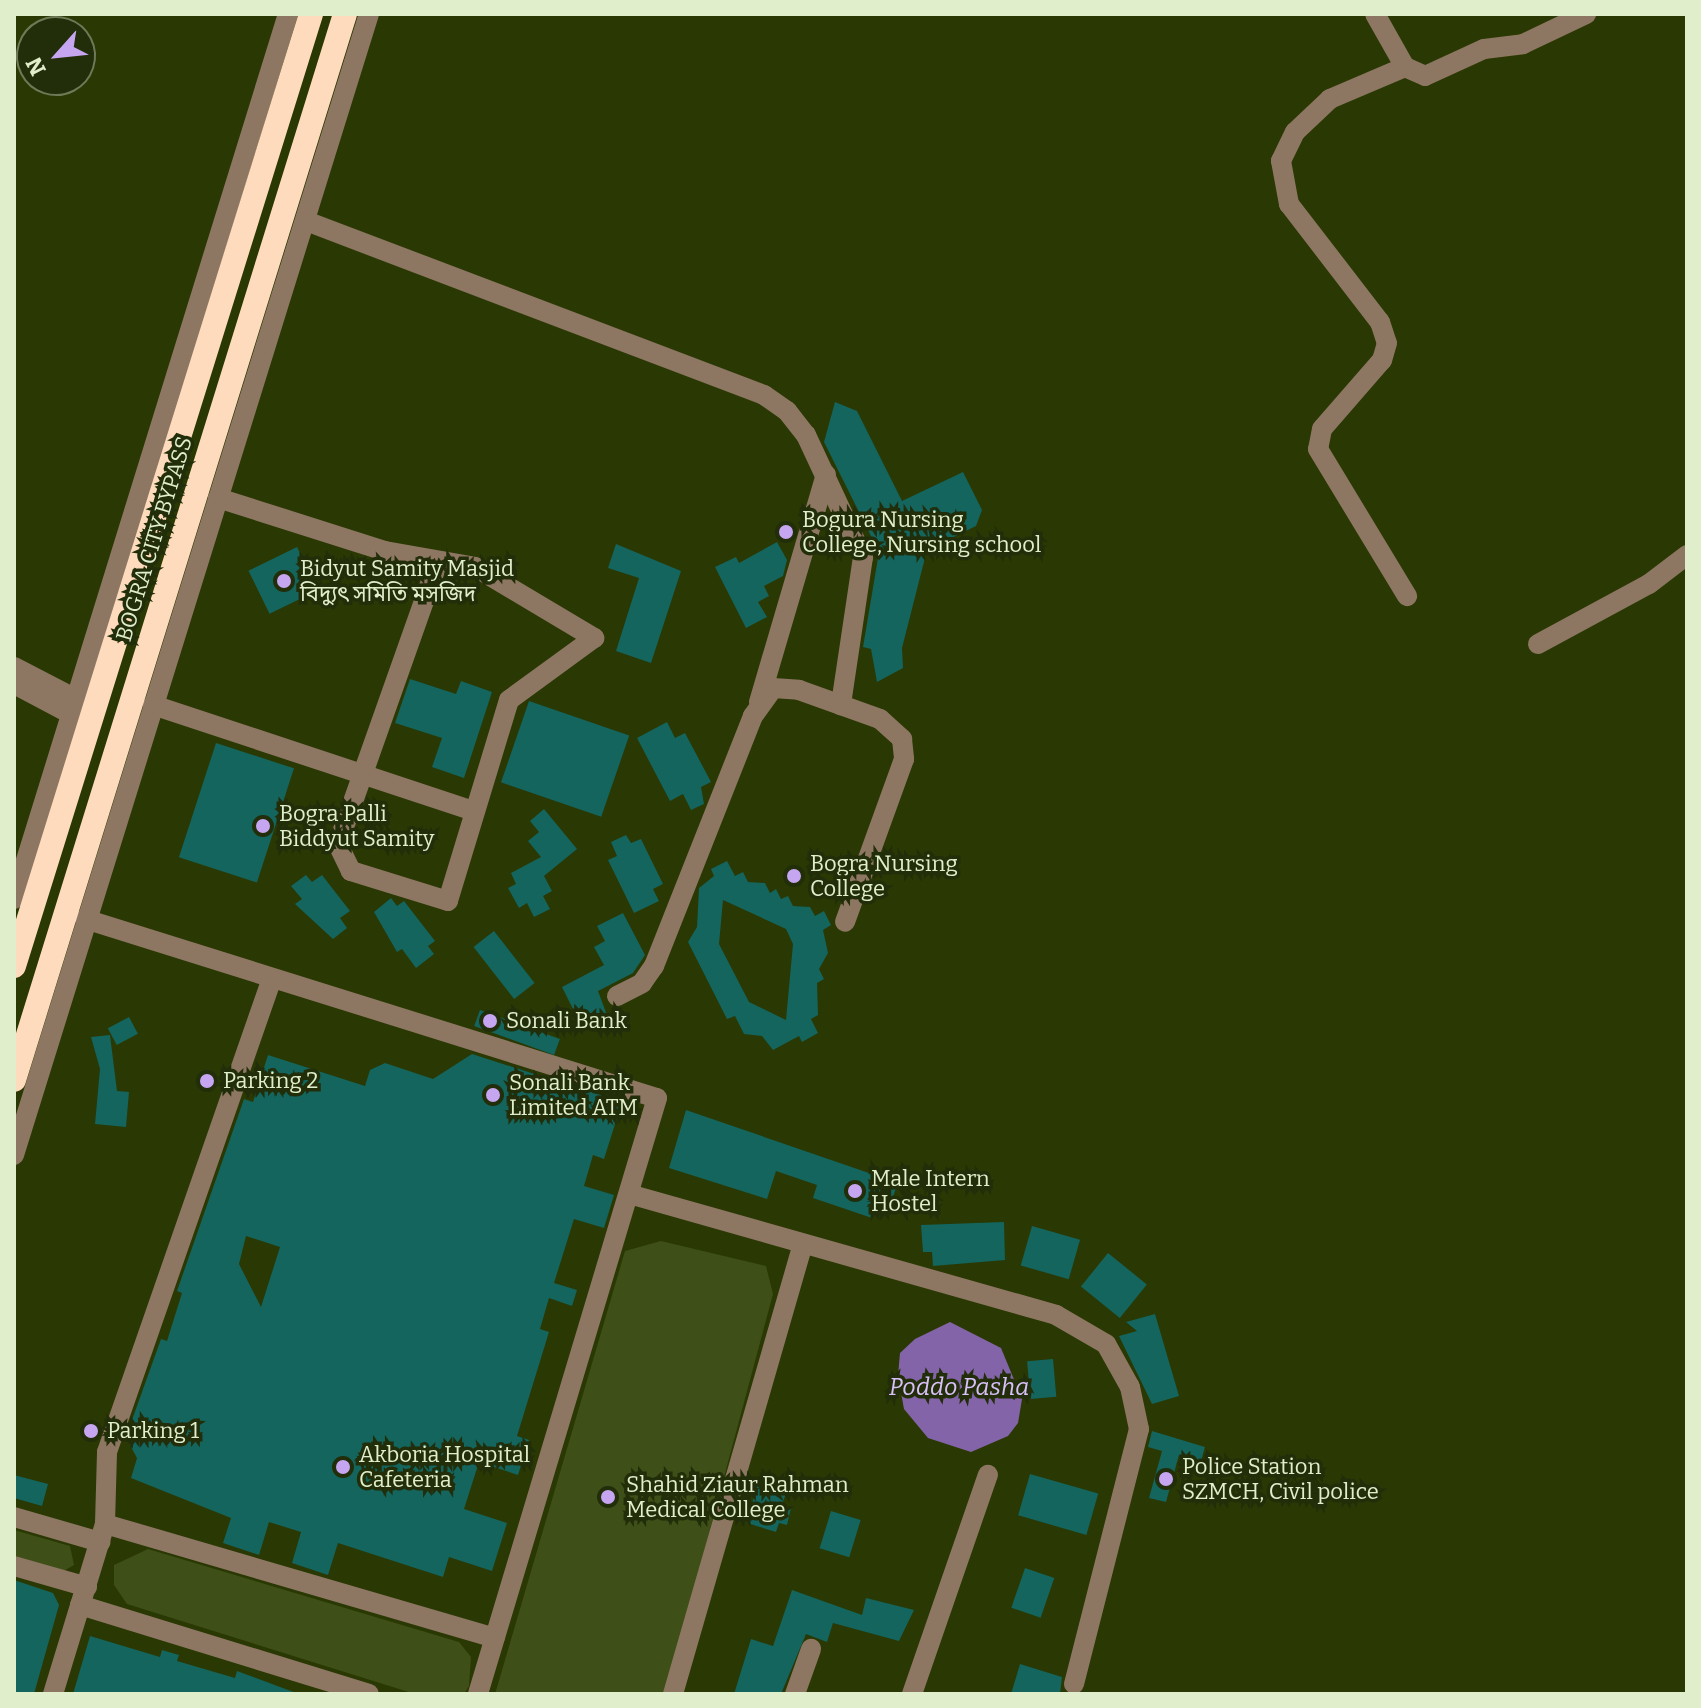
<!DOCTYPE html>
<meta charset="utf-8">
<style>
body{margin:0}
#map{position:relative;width:1701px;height:1708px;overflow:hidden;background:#2a3803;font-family:Bitter,"Noto Sans Bengali",serif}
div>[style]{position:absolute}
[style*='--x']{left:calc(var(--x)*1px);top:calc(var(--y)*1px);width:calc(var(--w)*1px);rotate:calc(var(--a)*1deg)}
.green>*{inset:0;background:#3e4f17}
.water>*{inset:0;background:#8464a9}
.building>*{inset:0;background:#13655d;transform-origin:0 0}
.minor>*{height:20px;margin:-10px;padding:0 10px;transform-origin:10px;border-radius:10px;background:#8e7762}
.highway>*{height:24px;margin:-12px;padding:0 12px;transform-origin:12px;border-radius:12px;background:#fedbbc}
.dots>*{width:22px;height:22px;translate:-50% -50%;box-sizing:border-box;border:4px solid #222d0a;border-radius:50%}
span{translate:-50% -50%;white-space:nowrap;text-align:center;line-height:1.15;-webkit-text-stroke:7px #222d0a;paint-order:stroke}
.poi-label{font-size:22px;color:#e1eecb}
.left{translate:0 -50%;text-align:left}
.street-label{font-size:22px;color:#e1eecb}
.water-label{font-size:24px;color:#d8c0f9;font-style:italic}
.frame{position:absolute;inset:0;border:16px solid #e1eecb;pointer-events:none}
.north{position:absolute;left:16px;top:16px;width:80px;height:80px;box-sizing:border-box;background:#222d0a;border:2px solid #6e7a57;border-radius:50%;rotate:243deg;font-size:22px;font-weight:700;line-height:32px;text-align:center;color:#e1eecb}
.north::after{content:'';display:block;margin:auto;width:28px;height:36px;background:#c6a6f0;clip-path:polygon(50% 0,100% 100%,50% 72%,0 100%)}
</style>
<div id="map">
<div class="green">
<i style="clip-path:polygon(661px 1241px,766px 1266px,773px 1294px,666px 1694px,495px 1694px,625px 1251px)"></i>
<i style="clip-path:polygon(14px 1530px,70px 1546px,74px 1565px,62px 1572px,14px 1558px)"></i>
<i style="clip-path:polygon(148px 1549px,459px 1642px,471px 1657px,469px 1686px,464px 1694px,415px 1694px,127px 1604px,114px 1585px,114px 1565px)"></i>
</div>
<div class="water">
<i style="clip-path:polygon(950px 1322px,1001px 1348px,1022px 1399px,1018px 1423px,1008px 1436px,971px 1452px,928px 1438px,904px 1409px,898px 1376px,900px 1353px,915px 1339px)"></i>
</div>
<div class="building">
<i style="clip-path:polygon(835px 402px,857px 411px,902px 501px,963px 472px,982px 510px,976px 526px,927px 550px,902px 648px,903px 668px,877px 682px,871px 649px,863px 647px,879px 552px,824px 442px)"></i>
<i style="clip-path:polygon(777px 542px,787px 560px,783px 576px,764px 586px,769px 596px,758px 602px,767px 617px,746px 628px,715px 567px,736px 557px,739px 563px)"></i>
<i style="clip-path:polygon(616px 544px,681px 571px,651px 663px,616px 651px,639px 578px,608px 568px)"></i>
<i style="left:297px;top:547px;width:48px;height:54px;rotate:64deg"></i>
<i style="clip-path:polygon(410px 679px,456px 694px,461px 681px,492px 692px,464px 778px,432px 767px,442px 738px,395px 723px)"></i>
<i style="left:529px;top:701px;width:106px;height:86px;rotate:19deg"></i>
<i style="clip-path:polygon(667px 722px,675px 738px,685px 733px,711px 782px,701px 787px,704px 804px,691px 810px,683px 794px,670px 801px,637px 738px)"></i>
<i style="left:216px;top:743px;width:82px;height:120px;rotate:18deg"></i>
<i style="clip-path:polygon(544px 809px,577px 849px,544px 876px,552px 891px,543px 896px,550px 909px,534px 917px,527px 903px,519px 908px,508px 888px,516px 884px,511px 873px,541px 857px,528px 841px,539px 832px,530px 821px)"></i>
<i style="clip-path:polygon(626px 835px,631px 843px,641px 839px,663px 884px,653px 889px,659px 901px,634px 913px,608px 860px,617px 856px,611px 842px)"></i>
<i style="clip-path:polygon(evenodd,727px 861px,735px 876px,743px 872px,748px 882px,765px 883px,770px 893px,776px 889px,781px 899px,788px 896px,793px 906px,810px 907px,815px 916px,824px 911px,831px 925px,823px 930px,828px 953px,819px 969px,824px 979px,817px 983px,818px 1015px,811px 1019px,818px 1033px,802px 1042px,799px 1036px,773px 1050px,762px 1036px,744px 1034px,735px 1016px,727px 1019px,688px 942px,697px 927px,699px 888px,714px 876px,711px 869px,727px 861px,723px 900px,786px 929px,793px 944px,786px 1020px,749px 1002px,719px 944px,723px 900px)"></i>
<i style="clip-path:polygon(306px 875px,312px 882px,322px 875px,350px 911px,340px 918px,347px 928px,333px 939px,295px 904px,302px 899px,291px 886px)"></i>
<i style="clip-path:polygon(391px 898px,397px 906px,404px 901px,435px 941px,428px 946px,434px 954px,416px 968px,402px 949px,397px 952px,374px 912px)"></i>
<i style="clip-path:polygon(623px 913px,645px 955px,633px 973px,598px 991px,608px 1018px,584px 1031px,562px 987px,604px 965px,594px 947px,605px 941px,597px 926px)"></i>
<i style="left:494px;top:931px;width:66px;height:26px;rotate:52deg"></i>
<i style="left:480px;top:1010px;width:85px;height:17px;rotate:20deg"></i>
<i style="left:129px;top:1017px;width:19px;height:24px;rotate:62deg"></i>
<i style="clip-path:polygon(91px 1037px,110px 1035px,117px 1091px,129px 1092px,126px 1127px,95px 1124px,100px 1069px)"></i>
<i style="clip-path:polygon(evenodd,472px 1054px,622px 1102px,604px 1159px,593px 1155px,584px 1186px,614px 1195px,604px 1228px,574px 1219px,554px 1283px,577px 1290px,572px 1306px,549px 1298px,540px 1329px,549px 1332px,517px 1436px,529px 1440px,518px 1475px,479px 1462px,464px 1509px,507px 1523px,492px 1571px,449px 1557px,443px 1577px,338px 1543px,328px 1575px,292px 1563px,301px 1532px,269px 1522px,259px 1555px,223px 1543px,231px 1518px,131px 1478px,137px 1458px,130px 1445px,134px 1433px,128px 1431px,161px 1339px,167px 1341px,182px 1293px,177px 1291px,244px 1099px,253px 1102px,268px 1055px,365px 1086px,370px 1070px,385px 1063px,433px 1079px,472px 1054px,246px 1236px,280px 1247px,261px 1307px,239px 1264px,246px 1236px)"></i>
<i style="clip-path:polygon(686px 1110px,898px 1183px,888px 1210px,876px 1205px,872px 1218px,813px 1198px,817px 1185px,776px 1171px,767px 1199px,669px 1168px)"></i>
<i style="clip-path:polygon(1004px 1222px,1005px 1260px,933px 1266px,932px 1252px,923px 1252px,921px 1225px)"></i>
<i style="left:1032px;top:1226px;width:50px;height:41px;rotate:16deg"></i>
<i style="left:1108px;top:1253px;width:50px;height:43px;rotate:39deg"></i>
<i style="clip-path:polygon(1155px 1314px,1179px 1396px,1152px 1404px,1119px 1336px,1137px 1331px,1126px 1322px)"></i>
<i style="left:1053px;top:1359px;width:38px;height:26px;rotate:85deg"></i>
<i style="clip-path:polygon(1152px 1431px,1205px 1447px,1201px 1461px,1179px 1455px,1166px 1502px,1149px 1498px,1162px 1451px,1148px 1447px)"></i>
<i style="left:1030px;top:1474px;width:71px;height:43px;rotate:16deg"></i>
<i style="clip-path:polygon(14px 1475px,48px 1484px,42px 1506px,14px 1498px)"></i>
<i style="clip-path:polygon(757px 1485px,786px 1493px,782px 1505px,791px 1508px,787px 1525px,779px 1523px,776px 1532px,747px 1523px)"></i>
<i style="left:831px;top:1511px;width:31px;height:39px;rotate:17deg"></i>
<i style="left:1025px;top:1568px;width:31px;height:42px;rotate:19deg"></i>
<i style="clip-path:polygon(14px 1580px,53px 1593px,59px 1605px,34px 1694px,14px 1694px)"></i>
<i style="clip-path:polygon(792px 1590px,862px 1615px,866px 1598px,914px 1610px,899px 1641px,833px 1623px,827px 1642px,806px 1634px,781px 1694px,734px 1694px,751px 1639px,773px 1646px)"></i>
<i style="clip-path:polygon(90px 1636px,160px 1657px,162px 1650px,179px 1655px,177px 1661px,235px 1678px,237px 1671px,299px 1694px,73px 1694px)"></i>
<i style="clip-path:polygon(1020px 1664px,1062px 1677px,1060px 1694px,1011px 1694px)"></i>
</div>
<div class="minor">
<i style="--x:1375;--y:14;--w:61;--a:60.5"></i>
<i style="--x:1405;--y:67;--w:22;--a:24"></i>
<i style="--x:1425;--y:76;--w:65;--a:-24.6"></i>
<i style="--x:1484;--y:49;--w:39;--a:-7"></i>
<i style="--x:1523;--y:44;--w:70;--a:-25.5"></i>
<i style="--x:1405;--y:67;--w:82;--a:156.9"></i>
<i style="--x:1330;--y:99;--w:48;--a:136.7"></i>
<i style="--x:1295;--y:132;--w:32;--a:116"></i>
<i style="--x:1281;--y:161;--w:44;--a:79.5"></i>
<i style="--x:1289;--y:204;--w:149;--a:52.4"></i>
<i style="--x:1380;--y:322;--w:22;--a:72"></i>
<i style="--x:1387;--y:343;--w:18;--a:106"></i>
<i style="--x:1382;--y:360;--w:91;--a:131"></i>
<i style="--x:1322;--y:429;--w:20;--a:101"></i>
<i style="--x:1318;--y:449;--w:172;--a:58.8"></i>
<i style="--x:306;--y:221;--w:490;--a:20.8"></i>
<i style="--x:764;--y:395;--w:28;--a:35"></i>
<i style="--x:787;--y:411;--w:31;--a:52"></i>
<i style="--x:806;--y:435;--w:135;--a:65"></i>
<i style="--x:863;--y:557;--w:150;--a:98.5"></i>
<i style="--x:218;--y:498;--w:175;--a:17.6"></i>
<i style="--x:385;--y:551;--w:91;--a:10.1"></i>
<i style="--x:475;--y:567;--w:139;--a:30.8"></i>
<i style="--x:594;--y:638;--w:105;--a:143.9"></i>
<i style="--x:509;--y:700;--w:210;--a:106.9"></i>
<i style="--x:448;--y:901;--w:102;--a:-162.8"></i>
<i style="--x:351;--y:871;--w:30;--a:-116"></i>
<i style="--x:338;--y:844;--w:300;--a:-70.5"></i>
<i style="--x:1538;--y:644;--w:126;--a:-28.4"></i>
<i style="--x:1649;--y:584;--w:48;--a:-37.3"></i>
<i style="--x:14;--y:667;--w:70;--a:27.3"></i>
<i style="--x:14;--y:684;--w:64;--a:27.8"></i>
<i style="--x:759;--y:702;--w:237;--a:-73.6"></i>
<i style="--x:153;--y:705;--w:338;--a:18.3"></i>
<i style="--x:14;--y:899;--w:926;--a:-72.8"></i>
<i style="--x:85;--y:919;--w:599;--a:17.38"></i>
<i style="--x:657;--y:1098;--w:622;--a:106.72"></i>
<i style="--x:617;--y:996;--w:28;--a:-27"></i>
<i style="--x:642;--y:983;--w:21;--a:-55"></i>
<i style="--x:654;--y:966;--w:269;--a:-68.4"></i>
<i style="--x:753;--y:716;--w:34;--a:-54"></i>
<i style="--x:773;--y:688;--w:26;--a:4"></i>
<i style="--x:799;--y:690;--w:86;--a:19.7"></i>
<i style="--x:880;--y:719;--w:30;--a:42"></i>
<i style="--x:902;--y:739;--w:20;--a:84"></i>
<i style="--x:904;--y:759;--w:173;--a:109.9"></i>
<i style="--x:14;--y:1155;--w:1195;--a:-72.72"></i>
<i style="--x:629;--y:1194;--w:444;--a:15.8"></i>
<i style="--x:1056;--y:1315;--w:58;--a:30.1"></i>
<i style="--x:1106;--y:1344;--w:49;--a:60.8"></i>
<i style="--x:1130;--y:1387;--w:43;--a:77.9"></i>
<i style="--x:1139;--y:1429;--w:263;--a:104.3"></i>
<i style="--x:14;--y:1517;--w:90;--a:16.2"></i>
<i style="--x:105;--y:1524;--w:406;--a:16.3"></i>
<i style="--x:14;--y:1566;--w:76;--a:16"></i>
<i style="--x:80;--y:1605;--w:302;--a:17.1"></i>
<i style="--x:53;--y:1694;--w:178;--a:-73"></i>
<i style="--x:105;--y:1524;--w:72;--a:-88.4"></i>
<i style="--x:107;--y:1452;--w:498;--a:-70.8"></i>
<i style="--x:673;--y:1694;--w:468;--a:-73.9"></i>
<i style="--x:795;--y:1694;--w:48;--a:-70.4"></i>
<i style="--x:912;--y:1694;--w:232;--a:-70.9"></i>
</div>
<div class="highway">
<i style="--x:14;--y:966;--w:997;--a:-72.67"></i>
<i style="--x:14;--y:1080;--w:1116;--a:-72.75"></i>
</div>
<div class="dots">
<i style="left:786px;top:532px;background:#c6a6f0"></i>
<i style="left:284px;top:581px;background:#c6a6f0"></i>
<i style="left:263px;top:826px;background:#c6a6f0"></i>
<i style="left:794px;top:876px;background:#c6a6f0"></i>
<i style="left:490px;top:1021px;background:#c6a6f0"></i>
<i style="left:207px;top:1081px;background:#c6a6f0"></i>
<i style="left:493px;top:1095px;background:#c6a6f0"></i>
<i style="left:855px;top:1191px;background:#c6a6f0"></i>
<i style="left:91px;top:1431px;background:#c6a6f0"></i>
<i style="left:343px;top:1467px;background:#c6a6f0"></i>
<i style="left:1166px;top:1479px;background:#c6a6f0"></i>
<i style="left:608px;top:1497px;background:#c6a6f0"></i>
</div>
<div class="poi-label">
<span class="left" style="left:802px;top:532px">Bogura Nursing<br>College, Nursing school</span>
<span class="left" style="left:300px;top:581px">Bidyut Samity Masjid<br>বিদ্যুৎ সমিতি মসজিদ</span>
<span class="left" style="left:279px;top:826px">Bogra Palli<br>Biddyut Samity</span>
<span class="left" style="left:810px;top:876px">Bogra Nursing<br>College</span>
<span class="left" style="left:506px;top:1021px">Sonali Bank</span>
<span class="left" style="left:223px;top:1081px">Parking 2</span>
<span class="left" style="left:509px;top:1095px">Sonali Bank<br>Limited ATM</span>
<span class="left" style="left:871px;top:1191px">Male Intern<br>Hostel</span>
<span class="left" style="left:107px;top:1431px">Parking 1</span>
<span class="left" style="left:359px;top:1467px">Akboria Hospital<br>Cafeteria</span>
<span class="left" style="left:1182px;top:1479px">Police Station<br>SZMCH, Civil police</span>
<span class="left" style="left:626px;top:1497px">Shahid Ziaur Rahman<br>Medical College</span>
</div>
<div class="street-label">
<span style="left:154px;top:539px;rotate:-73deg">BOGRA CITY BYPASS</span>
</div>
<div class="water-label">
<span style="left:959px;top:1388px">Poddo Pasha</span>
</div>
<div class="frame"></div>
<div class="north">N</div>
</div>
